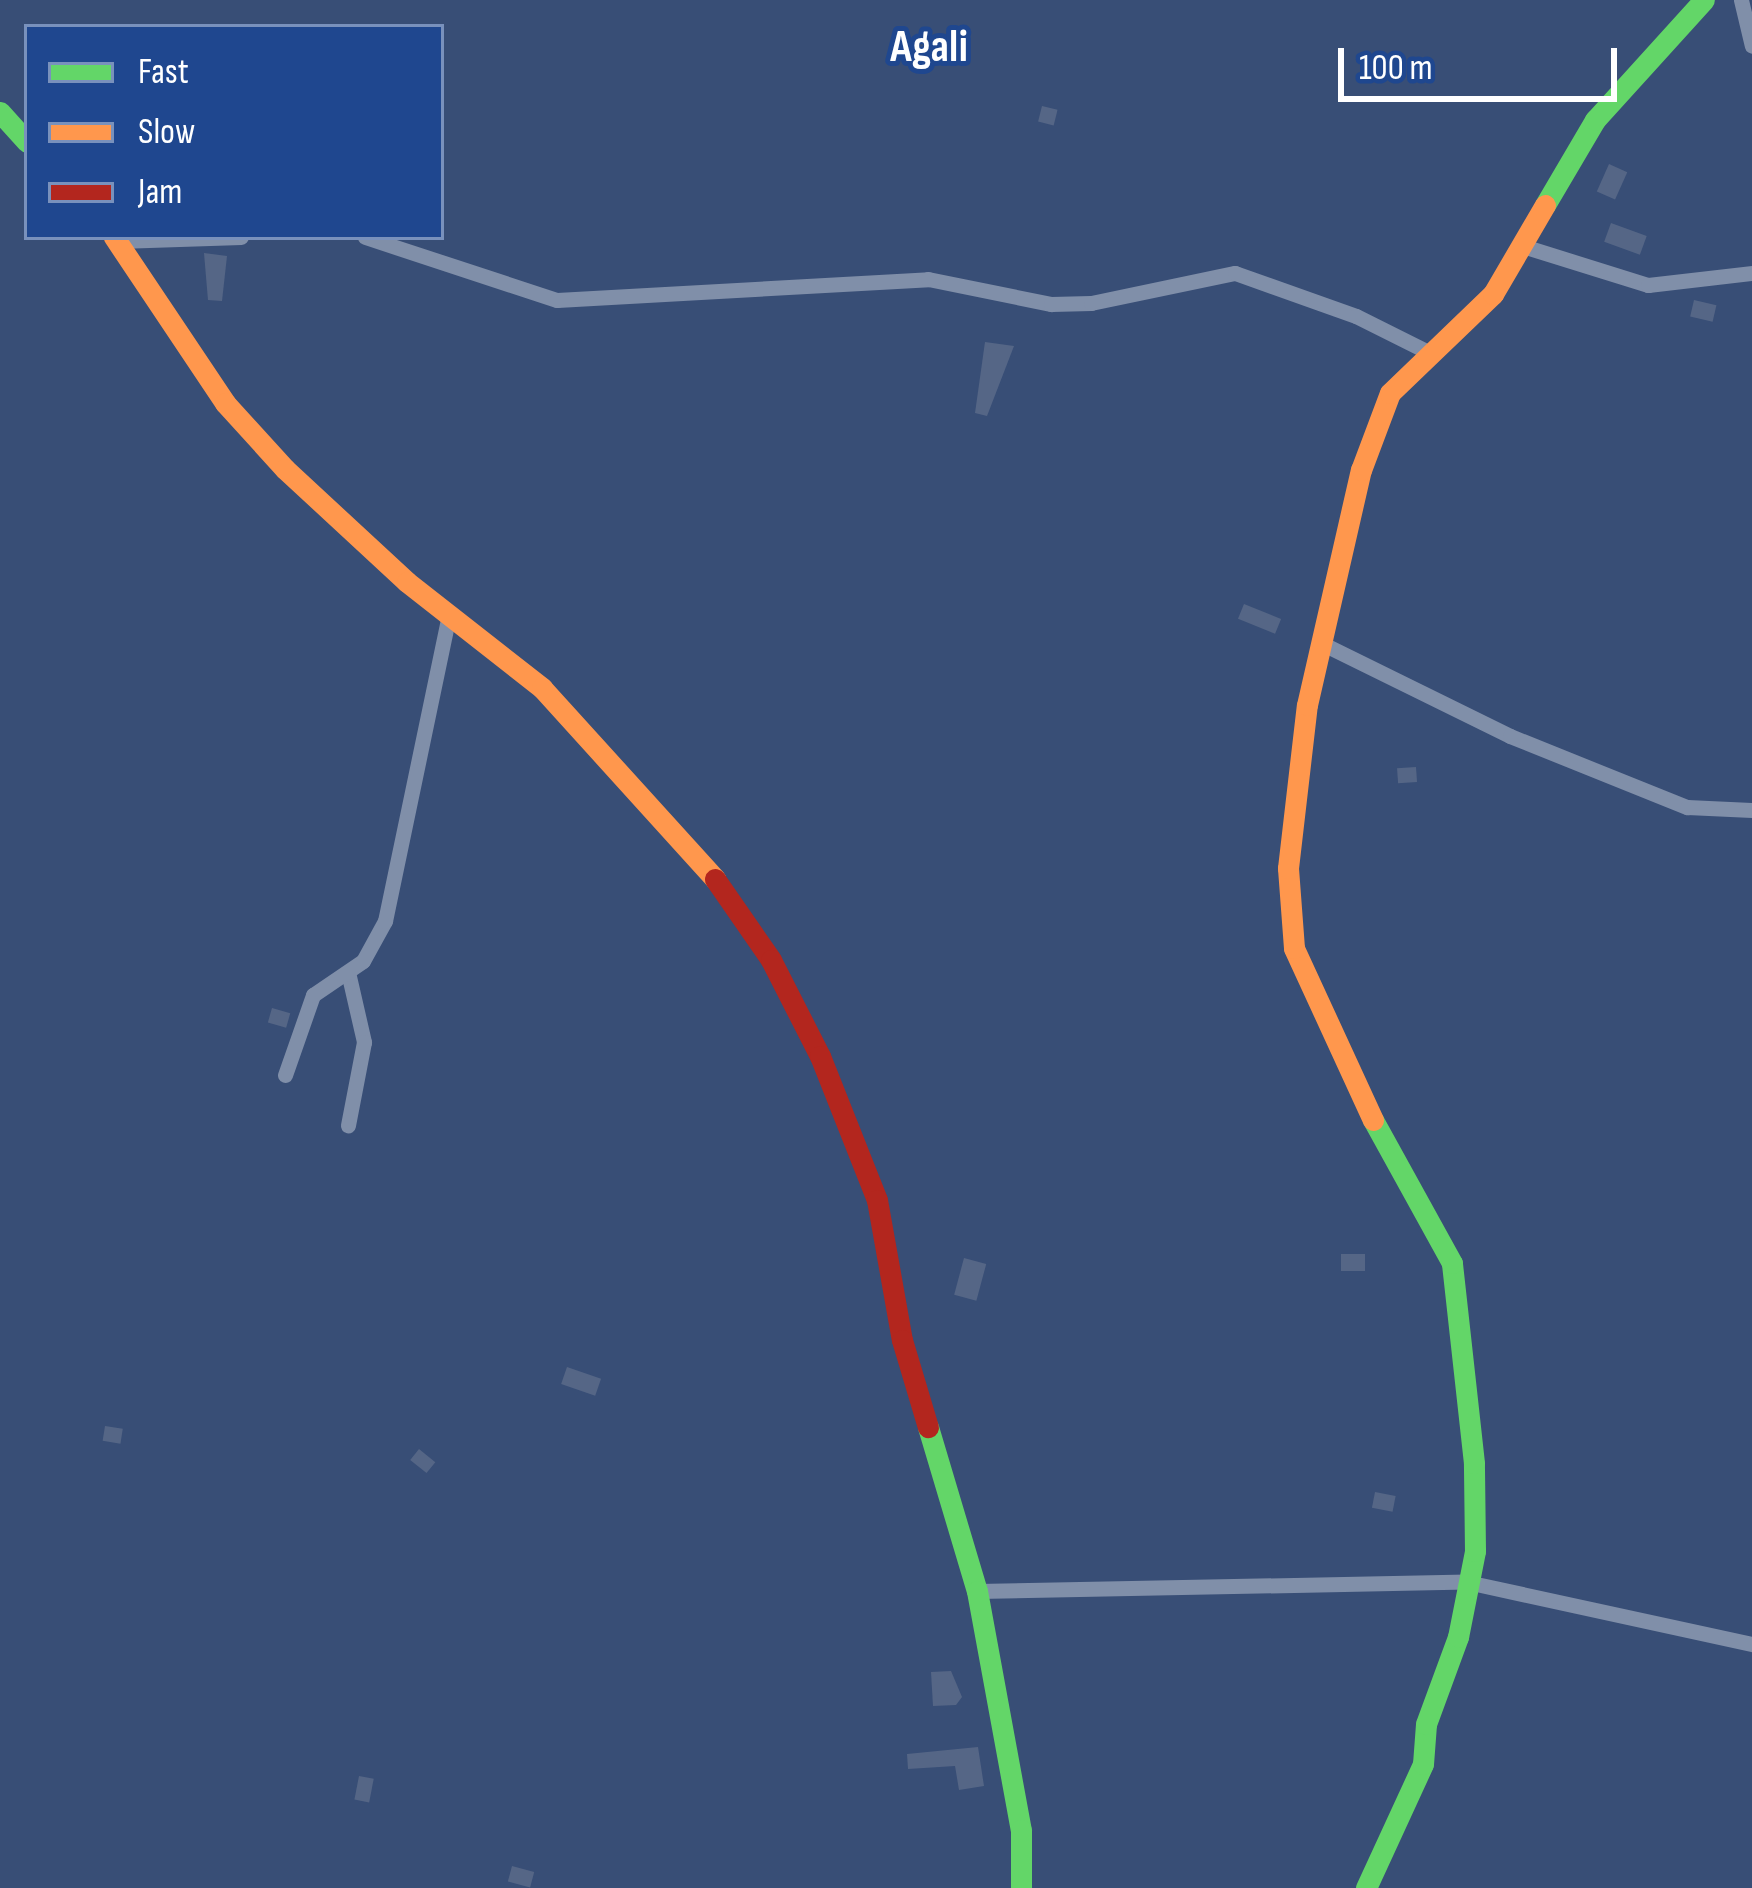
<!DOCTYPE html>
<style>
body{margin:0}
#map{position:relative;width:1752px;height:1888px;overflow:hidden;background:#384e76;font-family:"Sofia Sans Condensed",sans-serif}
div>[style]{position:absolute}
[style*='--x']{left:calc(var(--x)*1px);top:calc(var(--y)*1px);width:calc(var(--w)*1px);rotate:calc(var(--a)*1deg)}
.building>*{inset:0;background:#556686;transform-origin:0 0}
.street>*{height:15px;margin:-7.5px;padding:0 7.5px;transform-origin:7.5px;border-radius:7.5px;background:#808fa9}
.fast>*{height:21px;margin:-10.5px;padding:0 10.5px;transform-origin:10.5px;border-radius:10.5px;background:#63d668}
.slow>*{height:21px;margin:-10.5px;padding:0 10.5px;transform-origin:10.5px;border-radius:10.5px;background:#ff974d}
.jam>*{height:21px;margin:-10.5px;padding:0 10.5px;transform-origin:10.5px;border-radius:10.5px;background:#b3261e}
span{translate:-50% -50%;white-space:nowrap;text-align:center;line-height:1.15;-webkit-text-stroke:10px #1f478f;paint-order:stroke}
.quarter-label{font-size:45px;color:#fff;font-weight:700}
.legend{position:absolute;left:24px;top:24px;width:420px;height:216px;box-sizing:border-box;background:#1f478f;border:3px solid #7991bc;margin:0;padding:15px 21px;list-style:none;font-size:36px;color:#fff}
.legend li{display:flex;align-items:center;gap:24px;height:60px}
.legend b{width:60px;border:3px solid #7991bc}
.scale{position:absolute;left:1338px;top:48px;width:279px;height:54px;box-sizing:border-box;border:6px solid #fff;border-top:0;padding-left:15px;font-size:36px;line-height:42px;white-space:nowrap;color:#fff;-webkit-text-stroke:9px #1f478f;paint-order:stroke}
</style>
<div id="map">
<div class="building">
<i style="left:1042px;top:106px;width:16px;height:16px;rotate:14deg"></i>
<i style="left:1609px;top:164px;width:20px;height:30px;rotate:24deg"></i>
<i style="left:1611px;top:223px;width:38px;height:20px;rotate:20deg"></i>
<i style="clip-path:polygon(204px 253px,227px 256px,222px 301px,208px 300px)"></i>
<i style="left:1694px;top:300px;width:23px;height:17px;rotate:13deg"></i>
<i style="clip-path:polygon(985px 342px,1014px 346px,987px 416px,975px 413px)"></i>
<i style="left:1244px;top:604px;width:40px;height:16px;rotate:22deg"></i>
<i style="left:1416px;top:767px;width:15px;height:19px;rotate:86deg"></i>
<i style="left:272px;top:1008px;width:19px;height:15px;rotate:16deg"></i>
<i style="left:1341px;top:1254px;width:24px;height:17px"></i>
<i style="left:964px;top:1258px;width:23px;height:38px;rotate:15deg"></i>
<i style="left:567px;top:1367px;width:36px;height:18px;rotate:19deg"></i>
<i style="left:105px;top:1426px;width:18px;height:15px;rotate:9deg"></i>
<i style="left:419px;top:1449px;width:21px;height:14px;rotate:39deg"></i>
<i style="left:1375px;top:1492px;width:21px;height:16px;rotate:11deg"></i>
<i style="clip-path:polygon(951px 1671px,962px 1697px,956px 1705px,933px 1706px,931px 1672px)"></i>
<i style="clip-path:polygon(978px 1747px,984px 1786px,959px 1790px,955px 1766px,908px 1769px,907px 1754px)"></i>
<i style="left:359px;top:1776px;width:15px;height:24px;rotate:11deg"></i>
<i style="left:512px;top:1866px;width:23px;height:16px;rotate:15deg"></i>
</div>
<div class="street">
<i style="--x:1741;--y:0;--w:47;--a:76.6"></i>
<i style="--x:365;--y:237;--w:202;--a:18.2"></i>
<i style="--x:557;--y:300;--w:372;--a:-3.2"></i>
<i style="--x:928;--y:279;--w:126;--a:11.5"></i>
<i style="--x:1051;--y:304;--w:40;--a:-1.4"></i>
<i style="--x:1091;--y:303;--w:147;--a:-11.8"></i>
<i style="--x:1235;--y:273;--w:128;--a:19.6"></i>
<i style="--x:1356;--y:316;--w:80;--a:26.6"></i>
<i style="--x:118;--y:241;--w:123;--a:-1.9"></i>
<i style="--x:1526;--y:247;--w:128;--a:17.3"></i>
<i style="--x:1648;--y:285;--w:105;--a:-6.6"></i>
<i style="--x:1319;--y:642;--w:213;--a:26.2"></i>
<i style="--x:1510;--y:736;--w:191;--a:21.9"></i>
<i style="--x:1687;--y:807;--w:65;--a:2.6"></i>
<i style="--x:348;--y:972;--w:72;--a:77.1"></i>
<i style="--x:364;--y:1042;--w:85;--a:100.9"></i>
<i style="--x:285;--y:1075;--w:85;--a:-70.7"></i>
<i style="--x:313;--y:995;--w:60;--a:-34.2"></i>
<i style="--x:363;--y:961;--w:46;--a:-61.2"></i>
<i style="--x:385;--y:921;--w:314;--a:-78.2"></i>
<i style="--x:977;--y:1591;--w:490;--a:-1.1"></i>
<i style="--x:1467;--y:1582;--w:292;--a:12.3"></i>
</div>
<div class="fast">
<i style="--x:0;--y:112;--w:40;--a:48"></i>
<i style="--x:1545;--y:205;--w:99;--a:-59.5"></i>
<i style="--x:1595;--y:120;--w:162;--a:-47.8"></i>
<i style="--x:928;--y:1427;--w:171;--a:73.4"></i>
<i style="--x:977;--y:1591;--w:243;--a:79.6"></i>
<i style="--x:1021;--y:1830;--w:58;--a:90"></i>
<i style="--x:1366;--y:1888;--w:136;--a:-65.3"></i>
<i style="--x:1423;--y:1764;--w:40;--a:-85.7"></i>
<i style="--x:1426;--y:1724;--w:93;--a:-69.8"></i>
<i style="--x:1458;--y:1637;--w:88;--a:-78.8"></i>
<i style="--x:1475;--y:1551;--w:88;--a:-90.7"></i>
<i style="--x:1474;--y:1463;--w:201;--a:-96.3"></i>
<i style="--x:1452;--y:1263;--w:163;--a:-118.9"></i>
</div>
<div class="slow">
<i style="--x:114;--y:237;--w:200;--a:56.2"></i>
<i style="--x:225;--y:403;--w:89;--a:47.7"></i>
<i style="--x:285;--y:469;--w:166;--a:42.8"></i>
<i style="--x:407;--y:582;--w:172;--a:38.1"></i>
<i style="--x:542;--y:688;--w:258;--a:47.8"></i>
<i style="--x:1373;--y:1120;--w:189;--a:-114.7"></i>
<i style="--x:1294;--y:948;--w:80;--a:-94.3"></i>
<i style="--x:1288;--y:868;--w:164;--a:-83.4"></i>
<i style="--x:1307;--y:705;--w:241;--a:-77.1"></i>
<i style="--x:1361;--y:470;--w:82;--a:-69.4"></i>
<i style="--x:1390;--y:393;--w:143;--a:-43.9"></i>
<i style="--x:1493;--y:294;--w:103;--a:-59.7"></i>
</div>
<div class="jam">
<i style="--x:715;--y:879;--w:98;--a:55.3"></i>
<i style="--x:771;--y:960;--w:108;--a:63"></i>
<i style="--x:820;--y:1056;--w:155;--a:68.4"></i>
<i style="--x:877;--y:1200;--w:142;--a:79.9"></i>
<i style="--x:902;--y:1340;--w:91;--a:73.4"></i>
</div>
<div class="quarter-label">
<span style="left:929px;top:48px">Agali</span>
</div>
<ul class="legend">
<li><b style="height:15px;background:#63d668"></b>Fast</li>
<li><b style="height:15px;background:#ff974d"></b>Slow</li>
<li><b style="height:15px;background:#b3261e"></b>Jam</li>
</ul>
<div class="scale">100 m</div>
</div>
